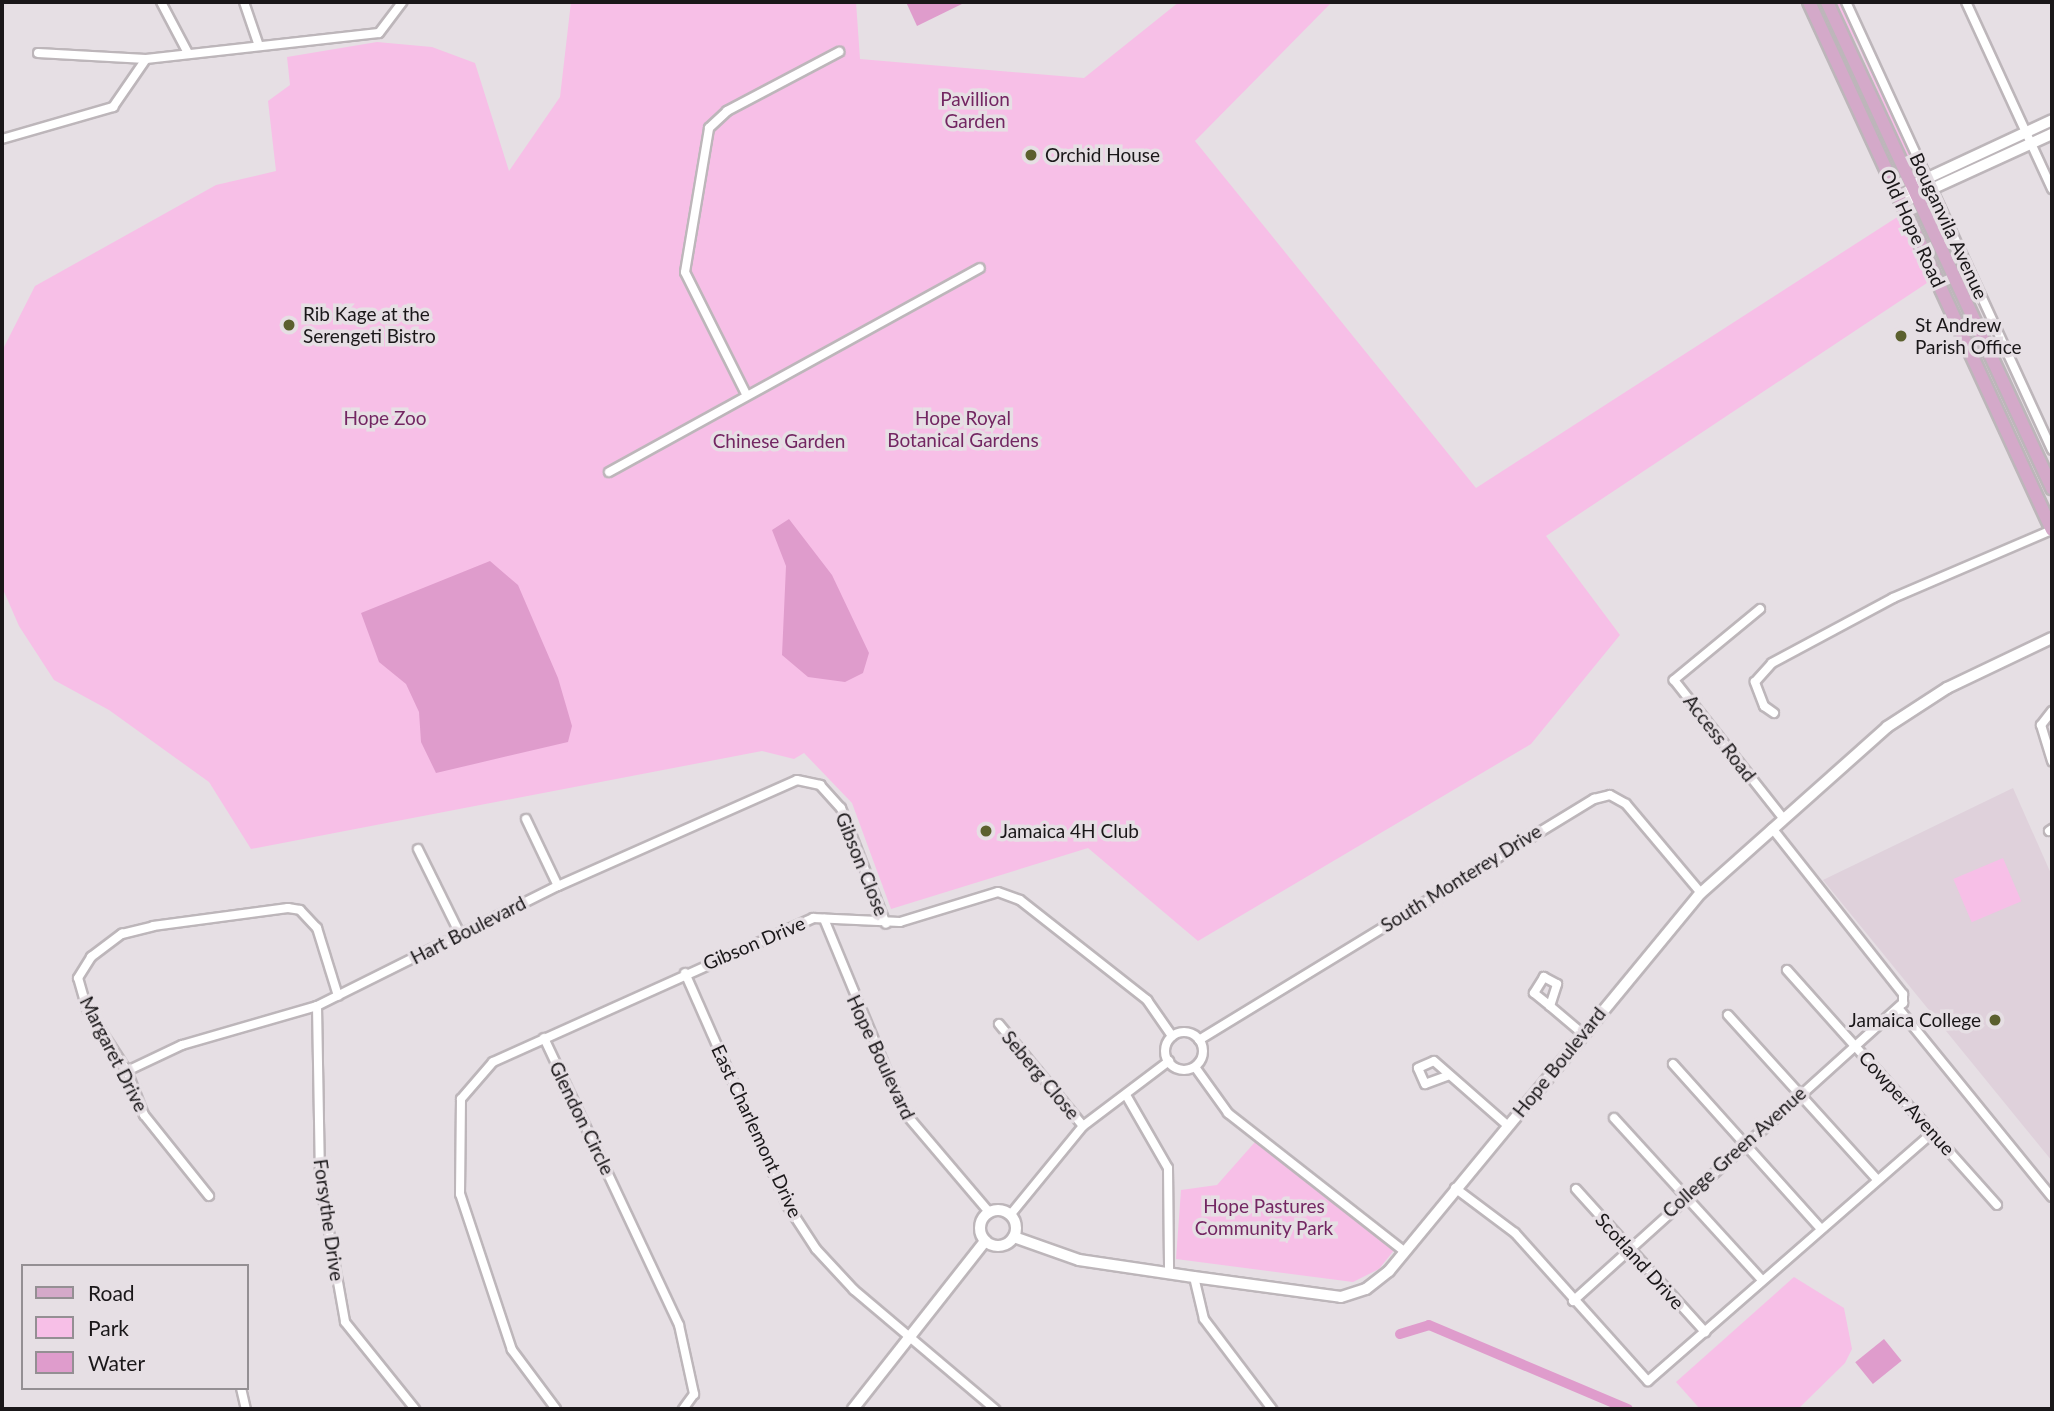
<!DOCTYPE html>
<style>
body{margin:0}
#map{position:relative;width:2054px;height:1411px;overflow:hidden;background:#e6dfe4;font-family:Lato,sans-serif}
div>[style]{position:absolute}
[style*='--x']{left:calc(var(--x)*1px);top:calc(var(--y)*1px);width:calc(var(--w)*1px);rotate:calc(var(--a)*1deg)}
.built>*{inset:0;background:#dfd1db}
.green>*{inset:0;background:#f7bfe7;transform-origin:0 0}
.water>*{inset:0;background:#df9ccc;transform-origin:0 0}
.canal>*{height:10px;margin:-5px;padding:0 5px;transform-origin:5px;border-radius:5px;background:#df9ccc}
.roads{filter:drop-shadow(2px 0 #bdb6ba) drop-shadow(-2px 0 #bdb6ba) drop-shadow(0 2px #bdb6ba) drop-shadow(0 -2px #bdb6ba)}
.minor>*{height:8px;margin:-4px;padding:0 4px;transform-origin:4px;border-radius:4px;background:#fff}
.minor>.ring{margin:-4px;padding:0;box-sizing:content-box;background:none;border:8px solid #fff;border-radius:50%}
.tertiary>*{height:10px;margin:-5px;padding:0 5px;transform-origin:5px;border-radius:5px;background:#fff}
.tertiary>.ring{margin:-5px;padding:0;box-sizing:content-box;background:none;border:10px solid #fff;border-radius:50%}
.primary>*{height:12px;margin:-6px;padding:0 6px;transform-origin:6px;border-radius:6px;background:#d4a9c9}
.dots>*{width:19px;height:19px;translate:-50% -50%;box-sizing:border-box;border:4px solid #e6dfe4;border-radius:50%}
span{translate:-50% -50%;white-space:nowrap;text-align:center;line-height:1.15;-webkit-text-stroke:7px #e6dfe4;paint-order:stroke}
.park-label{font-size:19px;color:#732662}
.poi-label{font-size:19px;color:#1a1719}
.left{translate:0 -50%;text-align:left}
.right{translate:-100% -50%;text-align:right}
.street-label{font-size:19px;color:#1a1719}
.frame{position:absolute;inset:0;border:4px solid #1a1719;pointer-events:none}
.legend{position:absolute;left:21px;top:1264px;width:228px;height:126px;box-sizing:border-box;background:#e6dfe4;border:2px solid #948f93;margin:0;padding:9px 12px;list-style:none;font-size:21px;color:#1a1719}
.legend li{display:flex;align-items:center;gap:14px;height:35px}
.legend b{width:35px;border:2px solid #948f93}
</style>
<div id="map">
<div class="built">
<i style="clip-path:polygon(2013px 788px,2052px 876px,2052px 1161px,1823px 880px)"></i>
</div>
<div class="green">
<i style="clip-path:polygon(571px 2px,856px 2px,860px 59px,1084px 78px,1179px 2px,1332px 2px,1195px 141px,1476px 488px,1902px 214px,1933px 279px,1546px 536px,1620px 635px,1531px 744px,1198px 941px,1088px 848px,891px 909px,852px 803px,804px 753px,794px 759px,762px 751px,251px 849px,209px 782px,109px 710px,54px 680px,19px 626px,2px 587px,2px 351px,35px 286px,216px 185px,276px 171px,268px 101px,290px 85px,287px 57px,377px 42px,432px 47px,475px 63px,509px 171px,560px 97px)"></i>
<i style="clip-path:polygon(1832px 2px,1841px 2px,1920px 172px,1913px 173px,1858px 45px)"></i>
<i style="left:2003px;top:858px;width:47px;height:54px;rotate:67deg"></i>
<i style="clip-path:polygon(1255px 1142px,1395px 1249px,1379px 1269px,1353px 1282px,1176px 1259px,1181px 1190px,1217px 1185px)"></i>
<i style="clip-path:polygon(1794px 1277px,1844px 1308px,1852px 1349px,1845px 1363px,1798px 1409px,1700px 1409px,1676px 1382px)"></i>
</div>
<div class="water">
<i style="clip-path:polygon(906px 2px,966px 2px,917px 26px)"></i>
<i style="clip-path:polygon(789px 519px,832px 575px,869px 653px,863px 673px,845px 682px,808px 677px,782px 655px,786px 566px,772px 530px)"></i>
<i style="clip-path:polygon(490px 561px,518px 585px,558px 678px,572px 726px,568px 742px,436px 773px,421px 742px,419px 712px,406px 684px,379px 662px,361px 613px)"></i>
<i style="left:1884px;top:1339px;width:28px;height:37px;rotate:51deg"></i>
</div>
<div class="canal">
<i style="--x:1400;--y:1334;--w:30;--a:-17"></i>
<i style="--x:1429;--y:1325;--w:216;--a:22.9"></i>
</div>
<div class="roads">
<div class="minor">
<i style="--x:161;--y:2;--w:58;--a:62.1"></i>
<i style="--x:244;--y:2;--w:46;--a:71.2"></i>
<i style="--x:1846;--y:2;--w:493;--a:65.3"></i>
<i style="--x:1966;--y:2;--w:206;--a:65.3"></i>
<i style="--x:38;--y:53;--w:108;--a:3.2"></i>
<i style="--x:146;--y:59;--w:234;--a:-6.4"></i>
<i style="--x:379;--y:33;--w:39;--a:-53"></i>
<i style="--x:2;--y:139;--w:116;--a:-16.1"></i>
<i style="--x:113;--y:107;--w:58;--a:-55.5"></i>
<i style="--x:746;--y:394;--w:136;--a:-116.6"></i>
<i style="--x:685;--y:272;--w:146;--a:-80.5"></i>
<i style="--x:709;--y:128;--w:25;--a:-43"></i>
<i style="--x:727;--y:111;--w:127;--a:-27.8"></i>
<i style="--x:609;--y:472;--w:423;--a:-28.8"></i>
<i style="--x:1760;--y:609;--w:112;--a:140.5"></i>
<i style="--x:1674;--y:680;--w:176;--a:51.7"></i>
<i style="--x:2052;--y:711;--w:18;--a:128"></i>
<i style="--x:2041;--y:725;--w:38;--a:73"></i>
<i style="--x:1774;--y:713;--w:12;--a:-145"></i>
<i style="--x:1764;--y:706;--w:26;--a:-111"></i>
<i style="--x:1755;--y:682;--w:25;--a:-48"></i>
<i style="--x:1772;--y:663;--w:137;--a:-28.2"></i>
<i style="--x:1893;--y:598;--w:173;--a:-23.2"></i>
<i style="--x:526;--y:819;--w:74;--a:64.5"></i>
<i style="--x:2049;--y:831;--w:4;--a:-34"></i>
<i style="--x:418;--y:849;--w:95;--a:63.7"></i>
<i style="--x:824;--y:919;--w:209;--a:67.5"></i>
<i style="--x:904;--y:1112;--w:131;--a:49.6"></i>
<i style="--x:1787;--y:970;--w:315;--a:48.2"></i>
<i style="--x:685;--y:973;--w:255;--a:66.2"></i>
<i style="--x:788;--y:1206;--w:51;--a:56.9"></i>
<i style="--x:816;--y:1249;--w:56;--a:47.2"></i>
<i style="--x:854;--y:1290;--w:185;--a:40.2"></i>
<i style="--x:317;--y:1006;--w:175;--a:89"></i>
<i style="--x:320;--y:1181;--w:143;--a:79.9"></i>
<i style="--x:345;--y:1322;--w:112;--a:51.2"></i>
<i style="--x:1550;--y:1006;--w:23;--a:-72"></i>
<i style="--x:1557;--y:984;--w:15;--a:-152"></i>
<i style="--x:1544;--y:977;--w:19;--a:122"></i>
<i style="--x:1534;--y:993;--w:21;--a:39"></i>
<i style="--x:1550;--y:1006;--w:43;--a:40.3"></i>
<i style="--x:1899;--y:1009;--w:242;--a:50.9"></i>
<i style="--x:1728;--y:1015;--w:220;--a:47.8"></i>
<i style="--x:999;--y:1024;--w:132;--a:50.5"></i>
<i class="ring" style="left:1165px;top:1032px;width:30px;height:30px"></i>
<i style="--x:544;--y:1038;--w:317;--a:64.8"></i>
<i style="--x:679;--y:1325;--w:71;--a:77.7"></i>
<i style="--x:694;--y:1394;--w:19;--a:126"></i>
<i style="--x:1199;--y:1040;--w:463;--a:-31.4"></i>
<i style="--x:1594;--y:799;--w:16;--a:-14"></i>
<i style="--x:1610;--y:795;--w:18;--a:29"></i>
<i style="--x:1626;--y:804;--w:116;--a:49.9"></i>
<i style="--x:1673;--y:1064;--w:220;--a:48.1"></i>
<i style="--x:1195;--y:1067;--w:57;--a:54.3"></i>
<i style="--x:1228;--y:1113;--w:225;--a:38.1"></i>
<i style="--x:127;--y:1071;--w:61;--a:-25.3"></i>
<i style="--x:182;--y:1045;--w:141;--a:-16.1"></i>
<i style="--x:317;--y:1006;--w:269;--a:-26.5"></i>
<i style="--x:558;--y:886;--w:261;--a:-23.9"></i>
<i style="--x:797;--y:780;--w:24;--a:12"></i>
<i style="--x:820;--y:785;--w:31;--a:48"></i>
<i style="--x:841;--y:808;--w:124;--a:68.8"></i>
<i style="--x:1447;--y:1076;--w:23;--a:160"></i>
<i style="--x:1425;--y:1084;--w:17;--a:-114"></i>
<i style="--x:1418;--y:1068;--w:17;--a:-24"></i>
<i style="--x:1434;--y:1061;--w:97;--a:41.2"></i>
<i style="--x:1126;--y:1095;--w:84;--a:60.1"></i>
<i style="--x:1168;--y:1168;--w:104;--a:89.4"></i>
<i style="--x:1614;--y:1118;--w:219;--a:47.6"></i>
<i style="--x:1455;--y:1188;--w:75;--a:36.9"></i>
<i style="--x:1515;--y:1233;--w:199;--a:48.1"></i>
<i style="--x:1648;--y:1381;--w:378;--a:-41.1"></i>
<i style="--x:1576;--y:1189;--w:193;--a:47.9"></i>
<i style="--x:209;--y:1196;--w:104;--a:-128.7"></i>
<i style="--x:144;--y:1115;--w:47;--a:-111.1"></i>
<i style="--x:127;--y:1071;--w:74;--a:-122.8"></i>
<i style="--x:87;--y:1009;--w:32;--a:-106"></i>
<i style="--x:78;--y:978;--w:25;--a:-58"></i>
<i style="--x:91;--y:957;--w:39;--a:-37"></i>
<i style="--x:122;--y:934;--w:32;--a:-14"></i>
<i style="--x:153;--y:926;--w:136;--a:-7.6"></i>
<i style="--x:288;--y:908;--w:12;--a:9"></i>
<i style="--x:300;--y:910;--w:25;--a:47"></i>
<i style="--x:317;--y:928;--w:71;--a:72.8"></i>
<i style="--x:1011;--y:1214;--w:114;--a:-50.7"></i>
<i style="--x:1083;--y:1126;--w:108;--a:-37.1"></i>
<i style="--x:1194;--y:1277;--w:43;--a:76.6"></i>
<i style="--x:1204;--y:1319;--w:113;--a:52.9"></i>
<i style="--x:1573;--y:1301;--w:445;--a:-42.1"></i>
<i style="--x:1903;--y:1003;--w:9;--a:-90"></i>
<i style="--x:1903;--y:994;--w:211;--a:-128.3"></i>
<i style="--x:241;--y:1388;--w:22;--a:77"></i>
<i style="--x:556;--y:1409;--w:74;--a:-126.7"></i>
<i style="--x:512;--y:1350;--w:164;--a:-108.4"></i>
<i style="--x:460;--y:1194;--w:95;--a:-89.4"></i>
<i style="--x:461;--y:1099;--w:49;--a:-49.1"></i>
<i style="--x:493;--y:1062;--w:351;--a:-24.2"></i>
<i style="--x:813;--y:918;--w:87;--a:2.6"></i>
<i style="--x:900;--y:922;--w:102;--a:-17"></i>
<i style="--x:998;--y:892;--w:23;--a:20"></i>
<i style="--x:1020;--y:900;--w:162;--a:38.2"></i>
<i style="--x:1147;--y:1000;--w:44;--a:55.2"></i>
</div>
<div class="tertiary">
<i style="--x:1912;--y:198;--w:154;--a:-24.6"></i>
<i style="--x:1900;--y:200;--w:22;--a:-47"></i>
<i style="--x:1915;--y:184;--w:151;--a:-25"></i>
<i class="ring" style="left:980px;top:1210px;width:26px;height:26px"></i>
<i style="--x:1014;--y:1237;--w:69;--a:19.5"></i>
<i style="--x:1079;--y:1260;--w:116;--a:8.4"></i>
<i style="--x:1194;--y:1277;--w:148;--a:7.7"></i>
<i style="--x:1341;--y:1297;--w:26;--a:-18"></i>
<i style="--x:1366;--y:1289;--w:29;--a:-38"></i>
<i style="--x:1389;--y:1271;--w:490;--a:-50.5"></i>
<i style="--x:1701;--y:893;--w:249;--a:-41.7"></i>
<i style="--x:1887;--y:727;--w:72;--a:-33"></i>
<i style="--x:1947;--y:688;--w:116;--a:-25.5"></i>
<i style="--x:853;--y:1409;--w:214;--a:-51.8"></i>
</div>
<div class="primary">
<i style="--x:1809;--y:2;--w:581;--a:65.29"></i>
<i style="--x:1827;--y:2;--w:536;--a:65.16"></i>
</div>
</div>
<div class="dots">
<i style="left:1031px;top:155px;background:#5b602e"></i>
<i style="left:289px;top:325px;background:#5b602e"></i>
<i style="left:1901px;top:336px;background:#5b602e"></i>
<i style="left:986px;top:831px;background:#5b602e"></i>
<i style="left:1995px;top:1020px;background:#5b602e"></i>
</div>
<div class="park-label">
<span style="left:975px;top:110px">Pavillion<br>Garden</span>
<span style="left:385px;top:418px">Hope Zoo</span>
<span style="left:963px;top:429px">Hope Royal<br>Botanical Gardens</span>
<span style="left:779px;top:441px">Chinese Garden</span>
<span style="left:1264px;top:1217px">Hope Pastures<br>Community Park</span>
</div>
<div class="poi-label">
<span class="left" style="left:1045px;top:155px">Orchid House</span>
<span class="left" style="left:303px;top:325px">Rib Kage at the<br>Serengeti Bistro</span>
<span class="left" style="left:1915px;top:336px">St Andrew<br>Parish Office</span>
<span class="left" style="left:1000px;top:831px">Jamaica 4H Club</span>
<span class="right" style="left:1981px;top:1020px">Jamaica College</span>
</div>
<div class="street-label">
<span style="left:1949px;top:226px;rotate:65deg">Bouganvila Avenue</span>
<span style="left:1913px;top:228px;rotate:65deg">Old Hope Road</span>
<span style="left:1720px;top:738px;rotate:52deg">Access Road</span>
<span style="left:862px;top:864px;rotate:68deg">Gibson Close</span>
<span style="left:1461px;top:878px;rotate:-32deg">South Monterey Drive</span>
<span style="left:468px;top:930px;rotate:-27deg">Hart Boulevard</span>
<span style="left:754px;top:943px;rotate:-23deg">Gibson Drive</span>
<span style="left:114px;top:1054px;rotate:63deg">Margaret Drive</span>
<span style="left:881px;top:1057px;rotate:65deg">Hope Boulevard</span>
<span style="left:1559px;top:1062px;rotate:-51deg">Hope Boulevard</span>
<span style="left:1041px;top:1075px;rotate:50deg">Seberg Close</span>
<span style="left:1907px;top:1103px;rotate:48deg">Cowper Avenue</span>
<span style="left:582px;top:1118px;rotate:64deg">Glendon Circle</span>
<span style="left:757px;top:1131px;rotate:65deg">East Charlemont Drive</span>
<span style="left:1734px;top:1152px;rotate:-42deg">College Green Avenue</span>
<span style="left:329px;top:1220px;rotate:82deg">Forsythe Drive</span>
<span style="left:1640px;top:1261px;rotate:48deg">Scotland Drive</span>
</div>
<div class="frame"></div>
<ul class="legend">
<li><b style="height:9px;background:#d4a9c9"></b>Road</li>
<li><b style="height:19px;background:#f7bfe7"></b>Park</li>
<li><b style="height:19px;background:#df9ccc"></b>Water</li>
</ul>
</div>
